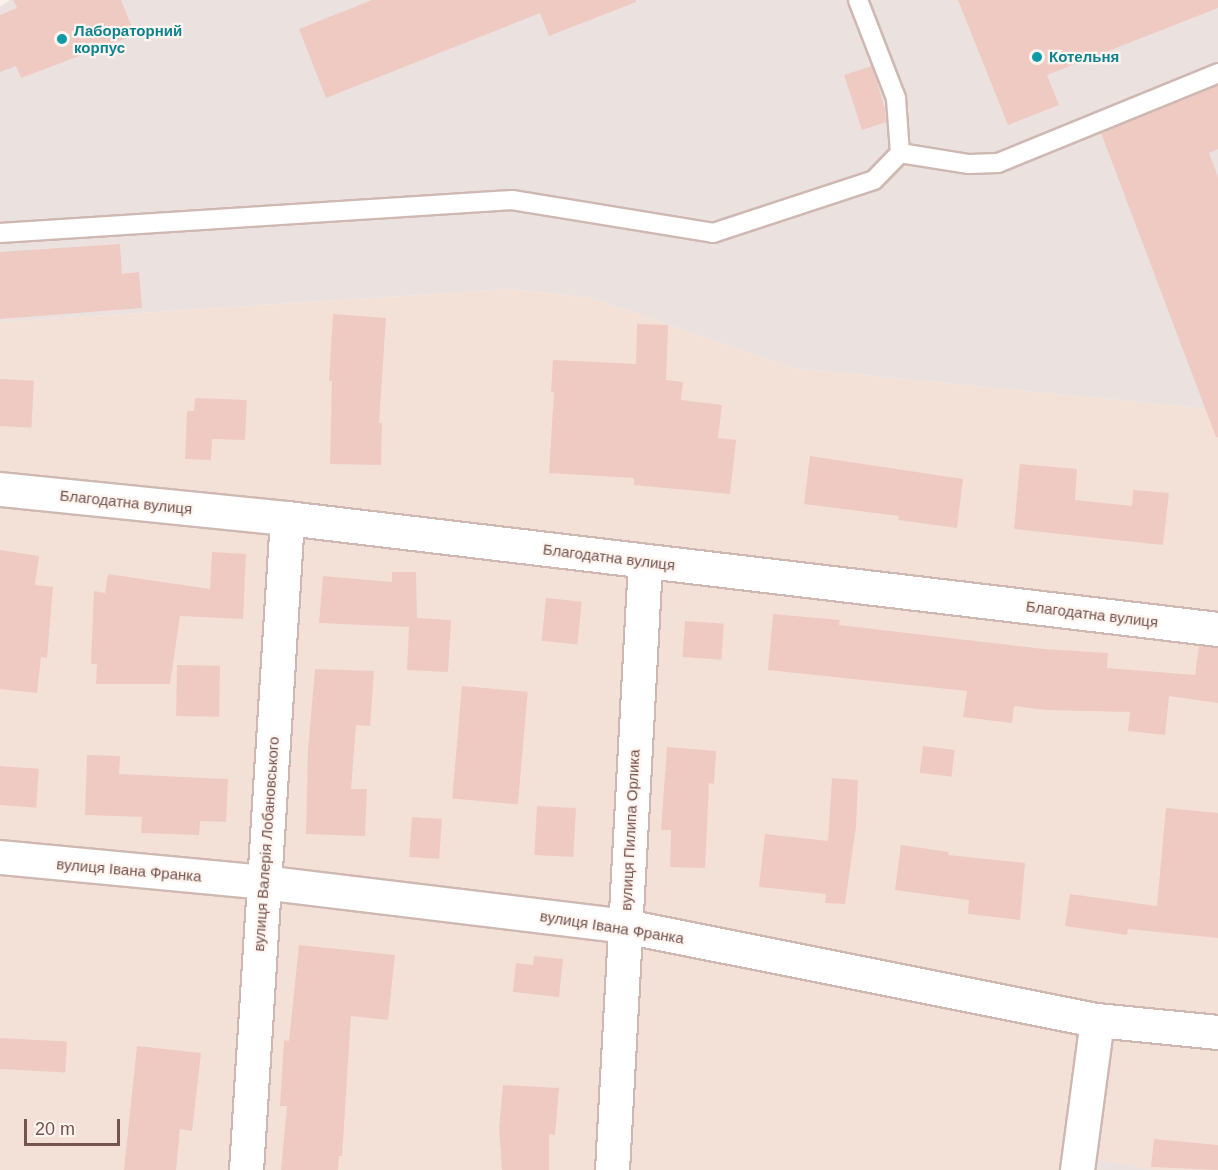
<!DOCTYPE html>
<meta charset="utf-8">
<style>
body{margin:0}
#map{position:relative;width:1218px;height:1170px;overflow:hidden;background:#fbf0e9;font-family:Helvetica,sans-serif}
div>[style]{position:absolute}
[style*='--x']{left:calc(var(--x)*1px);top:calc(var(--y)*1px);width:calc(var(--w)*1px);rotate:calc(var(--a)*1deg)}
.residential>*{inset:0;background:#f3e1d8}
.industrial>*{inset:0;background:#ebe2df}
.building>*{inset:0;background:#efcac2;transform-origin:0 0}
.roads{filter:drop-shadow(2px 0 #cfb8b2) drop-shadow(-2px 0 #cfb8b2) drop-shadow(0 2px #cfb8b2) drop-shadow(0 -2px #cfb8b2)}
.lane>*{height:18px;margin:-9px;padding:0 9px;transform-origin:9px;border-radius:9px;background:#fff}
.street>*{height:33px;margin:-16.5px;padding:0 16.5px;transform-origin:16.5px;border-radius:16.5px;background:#fff}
.dots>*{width:16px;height:16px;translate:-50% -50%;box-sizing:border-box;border:3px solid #fef5f0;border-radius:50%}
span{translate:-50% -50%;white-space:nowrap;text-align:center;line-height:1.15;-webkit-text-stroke:4.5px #fef5f0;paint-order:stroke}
.culture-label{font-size:15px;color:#0d838f;font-weight:700}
.left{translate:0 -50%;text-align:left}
.street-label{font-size:15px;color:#75534e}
.scale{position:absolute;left:24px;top:1119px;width:96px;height:27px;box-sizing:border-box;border:3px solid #75534e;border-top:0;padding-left:8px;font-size:18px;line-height:21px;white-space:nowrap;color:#75534e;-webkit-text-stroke:4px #fef5f0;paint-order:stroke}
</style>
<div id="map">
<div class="residential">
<i style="clip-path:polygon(510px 289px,591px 298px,794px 368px,1218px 410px,1218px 1170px,0 1170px,0 322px)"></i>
</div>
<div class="industrial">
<i style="clip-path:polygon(10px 0,1218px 0,1218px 410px,794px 368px,591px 298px,510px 289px,0 322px,0 7px)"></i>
<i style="clip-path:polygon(1099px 1160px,1154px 1170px,1097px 1170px)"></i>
</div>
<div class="building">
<i style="clip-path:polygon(13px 0,121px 0,135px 35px,21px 78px,16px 66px,0 72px,0 15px,17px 8px)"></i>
<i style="clip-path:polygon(372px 0,636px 0,636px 2px,549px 36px,540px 13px,326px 98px,299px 29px)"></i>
<i style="clip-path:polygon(958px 0,1218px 0,1218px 8px,1047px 75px,1059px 105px,1008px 125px)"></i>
<i style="clip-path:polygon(872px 66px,885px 109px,886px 122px,862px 130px,844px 75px)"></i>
<i style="clip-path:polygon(1218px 85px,1218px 149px,1209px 153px,1218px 177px,1218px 437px,1216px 437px,1101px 133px)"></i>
<i style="clip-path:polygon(120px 244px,122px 274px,139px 272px,142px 308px,0 319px,0 252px)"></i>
<i style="clip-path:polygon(333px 314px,386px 318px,379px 423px,382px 423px,381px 465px,330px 464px,332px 381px,329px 381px)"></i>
<i style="clip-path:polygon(637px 324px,668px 325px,666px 380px,683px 382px,681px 400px,722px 405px,718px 438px,736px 440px,730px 494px,634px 485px,634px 478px,549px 473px,554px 392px,551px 392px,553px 360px,636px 364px)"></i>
<i style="left:0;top:379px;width:34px;height:47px;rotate:3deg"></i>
<i style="clip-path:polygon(195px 398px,247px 400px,245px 440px,212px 439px,211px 460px,185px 459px,187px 411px,194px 411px)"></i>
<i style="clip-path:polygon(810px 456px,963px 479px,957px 528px,898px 520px,899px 516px,804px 504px)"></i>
<i style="clip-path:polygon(1020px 464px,1077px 469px,1075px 500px,1132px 506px,1133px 490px,1169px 493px,1163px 545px,1014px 529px)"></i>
<i style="clip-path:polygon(0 550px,39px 556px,35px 585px,53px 587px,47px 658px,41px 657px,37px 693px,0 689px)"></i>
<i style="clip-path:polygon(212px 552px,246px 554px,243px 619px,180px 616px,170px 684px,96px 684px,97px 664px,91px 664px,94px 591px,105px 593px,108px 574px,210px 589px)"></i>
<i style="clip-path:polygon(392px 572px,416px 572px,417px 618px,451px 620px,448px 672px,407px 670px,409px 627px,319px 623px,323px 576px,392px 582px)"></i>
<i style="left:546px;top:598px;width:36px;height:43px;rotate:6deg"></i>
<i style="clip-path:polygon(773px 614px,840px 620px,839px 625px,1044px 649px,1108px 653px,1107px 668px,1195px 675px,1199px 646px,1218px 647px,1218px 703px,1169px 696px,1165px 735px,1128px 731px,1130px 712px,1046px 710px,1014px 706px,1012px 723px,963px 717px,967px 691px,768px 670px)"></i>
<i style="left:685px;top:621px;width:39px;height:36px;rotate:4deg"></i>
<i style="left:177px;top:665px;width:43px;height:51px;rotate:1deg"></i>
<i style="clip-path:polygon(315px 669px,374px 671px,370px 726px,356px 725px,351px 789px,367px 789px,365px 836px,306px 834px,308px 750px)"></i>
<i style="left:462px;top:686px;width:66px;height:113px;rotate:5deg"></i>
<i style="left:923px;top:746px;width:32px;height:27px;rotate:7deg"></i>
<i style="clip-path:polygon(667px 747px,716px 751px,714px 784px,709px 783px,705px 868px,670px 867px,671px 830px,661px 830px)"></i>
<i style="clip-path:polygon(87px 755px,120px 756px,119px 774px,228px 779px,226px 822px,200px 821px,199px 835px,141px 833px,142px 817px,85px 815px)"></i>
<i style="left:0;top:766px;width:39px;height:39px;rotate:4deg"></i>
<i style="clip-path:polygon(832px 778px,858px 780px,856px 826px,845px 904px,825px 903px,826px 894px,759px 887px,765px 834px,828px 841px)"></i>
<i style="left:537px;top:806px;width:39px;height:49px;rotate:3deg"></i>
<i style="clip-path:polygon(1166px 808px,1218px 813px,1218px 938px,1128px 929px,1127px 935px,1065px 926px,1070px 894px,1157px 906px)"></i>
<i style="left:412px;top:817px;width:30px;height:40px;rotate:4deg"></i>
<i style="clip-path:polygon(901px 845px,949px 852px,948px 855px,1025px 863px,1020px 920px,968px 914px,969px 900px,895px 890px)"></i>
<i style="clip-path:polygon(299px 945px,395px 955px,388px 1020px,351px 1016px,342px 1156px,339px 1156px,338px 1170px,281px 1170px,287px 1106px,280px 1106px,284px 1040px,289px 1041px)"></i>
<i style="clip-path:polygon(534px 956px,563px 959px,559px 997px,513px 992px,516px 963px,533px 965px)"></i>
<i style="left:0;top:1038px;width:67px;height:31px;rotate:3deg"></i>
<i style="clip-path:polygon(137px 1046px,201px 1053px,192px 1131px,180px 1129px,176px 1170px,124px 1170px)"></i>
<i style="clip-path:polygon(503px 1085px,559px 1088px,555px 1135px,549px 1134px,549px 1170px,502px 1170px,499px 1130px)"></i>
<i style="clip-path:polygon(1154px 1139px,1218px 1145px,1218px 1170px,1151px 1167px)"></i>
</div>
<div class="roads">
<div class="lane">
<i style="--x:900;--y:153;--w:70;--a:9.1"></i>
<i style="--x:969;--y:164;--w:29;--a:-2"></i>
<i style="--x:998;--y:163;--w:238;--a:-22.2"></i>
<i style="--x:0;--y:233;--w:513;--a:-3.69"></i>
<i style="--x:512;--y:200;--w:204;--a:9.3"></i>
<i style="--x:713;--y:233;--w:169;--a:-18.2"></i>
<i style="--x:874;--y:180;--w:37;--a:-46"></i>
<i style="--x:900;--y:153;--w:55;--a:-94.2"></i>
<i style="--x:896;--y:98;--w:105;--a:-111.2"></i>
</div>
<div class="street">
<i style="--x:0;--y:489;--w:288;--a:5.8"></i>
<i style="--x:287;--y:518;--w:938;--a:6.8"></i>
<i style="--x:0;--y:857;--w:264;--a:5.4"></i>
<i style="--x:263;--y:882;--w:365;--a:6.9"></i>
<i style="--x:625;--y:926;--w:481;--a:11.3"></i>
<i style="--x:1097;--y:1020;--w:122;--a:5.7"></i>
<i style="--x:246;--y:1170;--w:653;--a:-86.4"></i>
<i style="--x:612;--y:1170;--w:609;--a:-86.89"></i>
<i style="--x:1077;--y:1170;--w:151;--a:-82.4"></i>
</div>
</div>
<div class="dots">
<i style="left:62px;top:39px;background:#0f9aa8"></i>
<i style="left:1037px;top:57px;background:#0f9aa8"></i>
</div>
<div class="culture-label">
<span class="left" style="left:74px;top:39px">Лабораторний<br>корпус</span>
<span class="left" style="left:1049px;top:57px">Котельня</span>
</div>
<div class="street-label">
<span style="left:126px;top:502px;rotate:6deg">Благодатна вулиця</span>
<span style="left:609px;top:557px;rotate:7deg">Благодатна вулиця</span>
<span style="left:1092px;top:614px;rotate:7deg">Благодатна вулиця</span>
<span style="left:630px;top:830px;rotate:-87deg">вулиця Пилипа Орлика</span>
<span style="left:266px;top:844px;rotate:-86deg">вулиця Валерія Лобановського</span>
<span style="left:129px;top:870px;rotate:5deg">вулиця Івана Франка</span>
<span style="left:612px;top:927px;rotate:9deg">вулиця Івана Франка</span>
</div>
<div class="scale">20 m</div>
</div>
